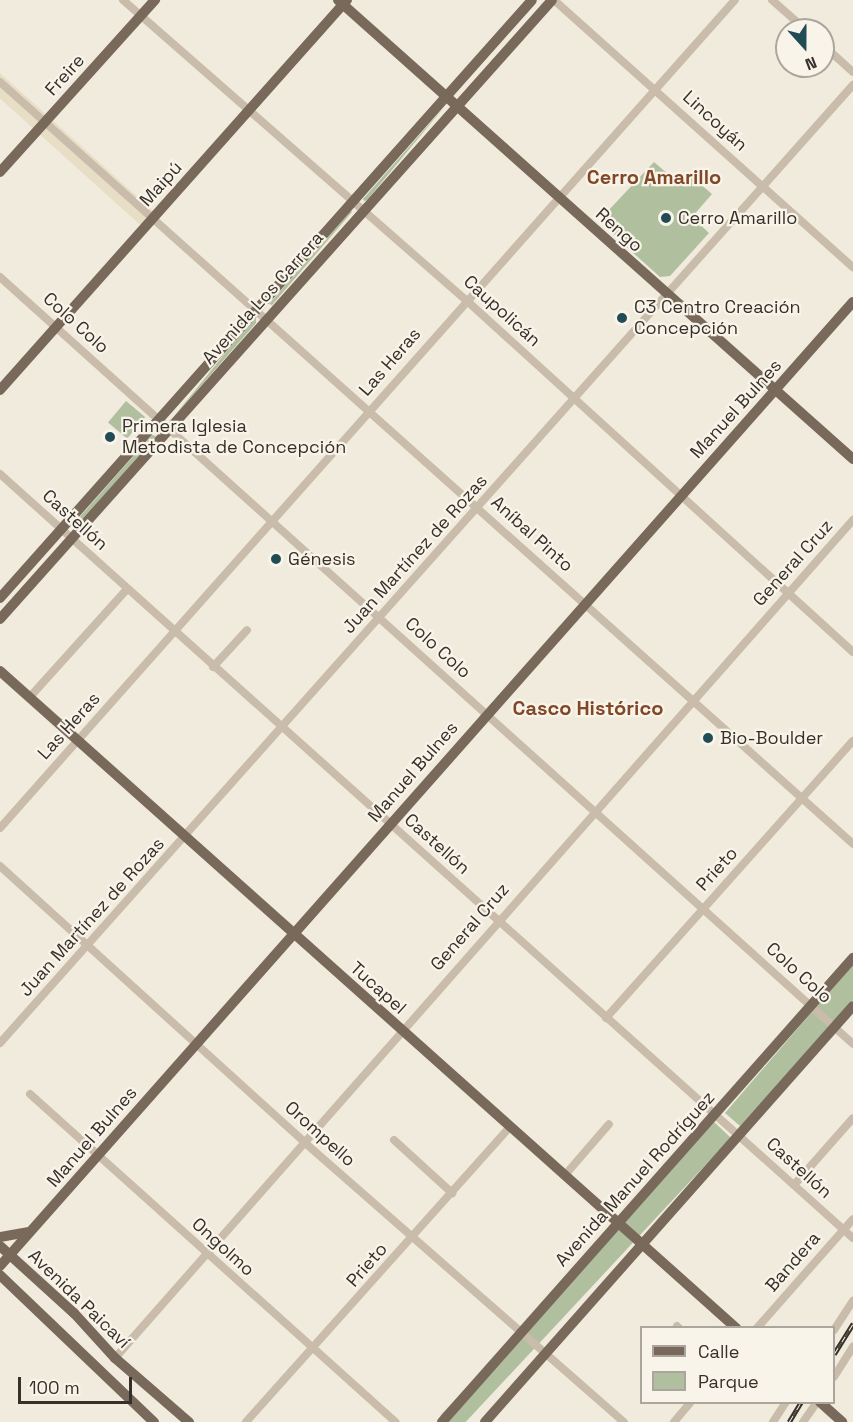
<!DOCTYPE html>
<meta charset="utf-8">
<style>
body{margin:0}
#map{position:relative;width:853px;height:1422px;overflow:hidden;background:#f1ebde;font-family:"Space Grotesk",sans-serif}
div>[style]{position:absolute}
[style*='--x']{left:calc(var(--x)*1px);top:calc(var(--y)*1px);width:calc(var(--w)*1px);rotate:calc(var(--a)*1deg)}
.green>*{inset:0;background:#b0c09f;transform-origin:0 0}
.plaza>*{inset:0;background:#e8dec6;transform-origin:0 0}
.minor>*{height:8px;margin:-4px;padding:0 4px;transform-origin:4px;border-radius:4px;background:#c9bcaa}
.major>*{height:10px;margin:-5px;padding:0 5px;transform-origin:5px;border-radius:5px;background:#78695b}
.rail>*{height:4.5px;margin-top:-2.25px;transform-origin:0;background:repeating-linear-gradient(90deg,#f9f4ea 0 7px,#372f29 0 14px);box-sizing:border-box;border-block:2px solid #372f29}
.dots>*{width:16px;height:16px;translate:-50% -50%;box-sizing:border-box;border:3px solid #f9f4ea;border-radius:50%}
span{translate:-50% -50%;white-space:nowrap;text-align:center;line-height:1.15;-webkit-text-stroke:4.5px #f9f4ea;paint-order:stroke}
.street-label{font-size:18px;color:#372f29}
.poi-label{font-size:18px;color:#372f29}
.left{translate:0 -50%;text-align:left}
.neighbourhood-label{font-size:20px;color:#814827;font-weight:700}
.legend{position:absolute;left:640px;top:1326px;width:195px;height:78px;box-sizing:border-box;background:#f9f4ea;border:2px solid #aba59d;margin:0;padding:8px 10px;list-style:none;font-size:18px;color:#372f29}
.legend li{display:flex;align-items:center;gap:12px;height:30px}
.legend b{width:30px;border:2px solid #aba59d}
.north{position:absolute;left:775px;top:18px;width:60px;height:60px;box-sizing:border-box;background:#f9f4ea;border:2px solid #aba59d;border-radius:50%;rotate:159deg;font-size:16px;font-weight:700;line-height:24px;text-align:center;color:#372f29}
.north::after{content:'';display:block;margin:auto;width:21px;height:27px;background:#214c56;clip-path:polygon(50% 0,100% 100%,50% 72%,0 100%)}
.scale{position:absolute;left:18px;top:1377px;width:114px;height:27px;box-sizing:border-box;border:3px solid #372f29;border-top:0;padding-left:8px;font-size:18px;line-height:21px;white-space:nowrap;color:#372f29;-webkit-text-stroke:4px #f9f4ea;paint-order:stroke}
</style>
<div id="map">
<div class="green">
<i style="clip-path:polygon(446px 105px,367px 200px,364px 201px,363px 199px)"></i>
<i style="clip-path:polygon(654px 162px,676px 181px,686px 172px,712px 194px,692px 217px,709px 233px,670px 276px,660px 277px,611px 233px,618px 225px,606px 213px)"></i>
<i style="clip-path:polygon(352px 212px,272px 305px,269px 304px,351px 211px)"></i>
<i style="clip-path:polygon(256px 318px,256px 323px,171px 420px,235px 341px)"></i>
<i style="left:126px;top:401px;width:25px;height:28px;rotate:40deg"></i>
<i style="clip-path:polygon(152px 435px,156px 436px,79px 524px,76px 521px)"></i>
<i style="clip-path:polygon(853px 964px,853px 1000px,740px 1126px,725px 1113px)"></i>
<i style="left:714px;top:1122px;width:23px;height:401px;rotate:43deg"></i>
</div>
<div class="plaza">
<i style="left:0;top:73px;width:207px;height:19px;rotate:42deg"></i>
</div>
<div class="minor">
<i style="--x:123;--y:0;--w:456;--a:41.2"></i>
<i style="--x:466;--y:300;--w:523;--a:42.29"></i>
<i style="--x:554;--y:0;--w:401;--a:41.8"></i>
<i style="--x:772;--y:0;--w:45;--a:41.4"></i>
<i style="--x:823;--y:45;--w:40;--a:42"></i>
<i style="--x:0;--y:82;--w:1144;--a:41.77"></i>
<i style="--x:0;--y:277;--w:1147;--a:41.96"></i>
<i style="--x:0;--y:474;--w:1145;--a:41.85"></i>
<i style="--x:213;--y:667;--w:50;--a:-47.4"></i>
<i style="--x:29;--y:698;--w:147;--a:-48"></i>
<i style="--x:0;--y:828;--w:1107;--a:-48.41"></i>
<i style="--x:0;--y:866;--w:411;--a:42.2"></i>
<i style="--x:304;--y:1142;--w:425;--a:41.2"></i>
<i style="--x:606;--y:1018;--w:371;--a:-48.3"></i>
<i style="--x:0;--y:1043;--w:1283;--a:-48.32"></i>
<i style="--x:30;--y:1094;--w:491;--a:41.9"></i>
<i style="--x:394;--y:1140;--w:79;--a:42.4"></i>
<i style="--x:565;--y:1175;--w:67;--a:-49.2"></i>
<i style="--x:794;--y:1185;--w:89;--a:-48.6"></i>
<i style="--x:677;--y:1326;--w:3;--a:45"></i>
<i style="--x:757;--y:1328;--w:145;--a:-48.6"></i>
<i style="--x:834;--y:1330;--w:35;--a:-57"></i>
<i style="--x:115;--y:1358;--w:1117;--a:-48.63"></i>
<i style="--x:834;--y:1377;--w:36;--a:-58"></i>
<i style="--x:246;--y:1422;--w:396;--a:-48.2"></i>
<i style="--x:674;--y:1422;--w:26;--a:-50"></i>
<i style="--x:773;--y:1422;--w:24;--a:-57"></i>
<i style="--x:803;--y:1422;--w:24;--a:-55"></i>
</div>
<div class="major">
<i style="--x:338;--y:0;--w:690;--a:41.71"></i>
<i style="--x:0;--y:172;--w:232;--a:-48"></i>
<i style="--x:0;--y:390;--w:522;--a:-48.34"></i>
<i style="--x:0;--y:598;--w:800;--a:-48.34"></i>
<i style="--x:0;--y:619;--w:829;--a:-48.27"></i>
<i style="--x:0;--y:671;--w:987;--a:41.75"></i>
<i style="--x:0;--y:1237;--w:28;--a:-10"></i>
<i style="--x:0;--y:1246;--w:100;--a:42.2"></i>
<i style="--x:74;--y:1313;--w:61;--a:47.7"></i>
<i style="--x:115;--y:1358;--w:98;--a:40.9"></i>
<i style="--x:0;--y:1266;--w:1287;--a:-48.5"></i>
<i style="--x:0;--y:1275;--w:213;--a:43.7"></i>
<i style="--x:820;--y:1402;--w:30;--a:42"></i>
<i style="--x:442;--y:1422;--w:620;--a:-48.47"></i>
<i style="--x:485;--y:1422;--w:555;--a:-48.5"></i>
</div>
<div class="rail">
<i style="--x:834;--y:1354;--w:36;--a:-58"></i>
<i style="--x:789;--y:1422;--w:23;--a:-59"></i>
</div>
<div class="dots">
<i style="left:666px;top:218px;background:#214c56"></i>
<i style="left:622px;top:318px;background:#214c56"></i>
<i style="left:110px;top:437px;background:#214c56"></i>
<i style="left:276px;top:559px;background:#214c56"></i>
<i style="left:708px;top:738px;background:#214c56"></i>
</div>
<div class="street-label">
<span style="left:65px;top:75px;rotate:-48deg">Freire</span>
<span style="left:715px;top:121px;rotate:42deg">Lincoyán</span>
<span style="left:161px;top:184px;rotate:-48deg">Maipú</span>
<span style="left:619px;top:230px;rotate:42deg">Rengo</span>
<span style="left:263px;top:298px;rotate:-48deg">Avenida Los Carrera</span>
<span style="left:502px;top:311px;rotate:42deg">Caupolicán</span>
<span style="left:76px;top:323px;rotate:42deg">Colo Colo</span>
<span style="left:390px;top:362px;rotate:-49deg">Las Heras</span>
<span style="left:736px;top:409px;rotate:-48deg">Manuel Bulnes</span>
<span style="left:75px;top:520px;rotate:42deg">Castellón</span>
<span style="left:532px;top:534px;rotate:42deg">Aníbal Pinto</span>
<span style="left:415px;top:554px;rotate:-48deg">Juan Martínez de Rozas</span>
<span style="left:793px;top:563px;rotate:-48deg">General Cruz</span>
<span style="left:438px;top:648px;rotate:42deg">Colo Colo</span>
<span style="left:69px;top:726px;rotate:-48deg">Las Heras</span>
<span style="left:413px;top:772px;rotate:-49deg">Manuel Bulnes</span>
<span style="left:437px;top:844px;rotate:42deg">Castellón</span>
<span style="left:717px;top:869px;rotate:-48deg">Prieto</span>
<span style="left:92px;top:917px;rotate:-48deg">Juan Martínez de Rozas</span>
<span style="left:470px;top:927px;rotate:-49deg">General Cruz</span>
<span style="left:799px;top:973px;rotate:42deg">Colo Colo</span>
<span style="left:378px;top:988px;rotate:42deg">Tucapel</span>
<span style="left:320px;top:1134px;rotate:42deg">Orompello</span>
<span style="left:92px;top:1137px;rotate:-49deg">Manuel Bulnes</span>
<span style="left:799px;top:1168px;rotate:42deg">Castellón</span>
<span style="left:635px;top:1179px;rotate:-48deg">Avenida Manuel Rodríguez</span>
<span style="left:223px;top:1247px;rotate:42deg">Ongolmo</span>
<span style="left:793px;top:1262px;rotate:-49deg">Bandera</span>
<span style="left:367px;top:1265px;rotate:-49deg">Prieto</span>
<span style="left:79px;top:1299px;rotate:44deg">Avenida Paicaví</span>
</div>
<div class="poi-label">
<span class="left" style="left:678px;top:218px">Cerro Amarillo</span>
<span class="left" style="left:634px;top:318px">C3 Centro Creación<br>Concepción</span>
<span class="left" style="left:122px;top:437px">Primera Iglesia<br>Metodista de Concepción</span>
<span class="left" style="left:288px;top:559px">Génesis</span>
<span class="left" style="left:720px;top:738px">Bio-Boulder</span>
</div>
<div class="neighbourhood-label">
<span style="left:654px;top:177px">Cerro Amarillo</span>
<span style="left:588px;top:708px">Casco Histórico</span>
</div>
<ul class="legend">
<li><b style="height:8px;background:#78695b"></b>Calle</li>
<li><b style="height:16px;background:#b0c09f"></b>Parque</li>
</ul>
<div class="north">N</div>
<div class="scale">100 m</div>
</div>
